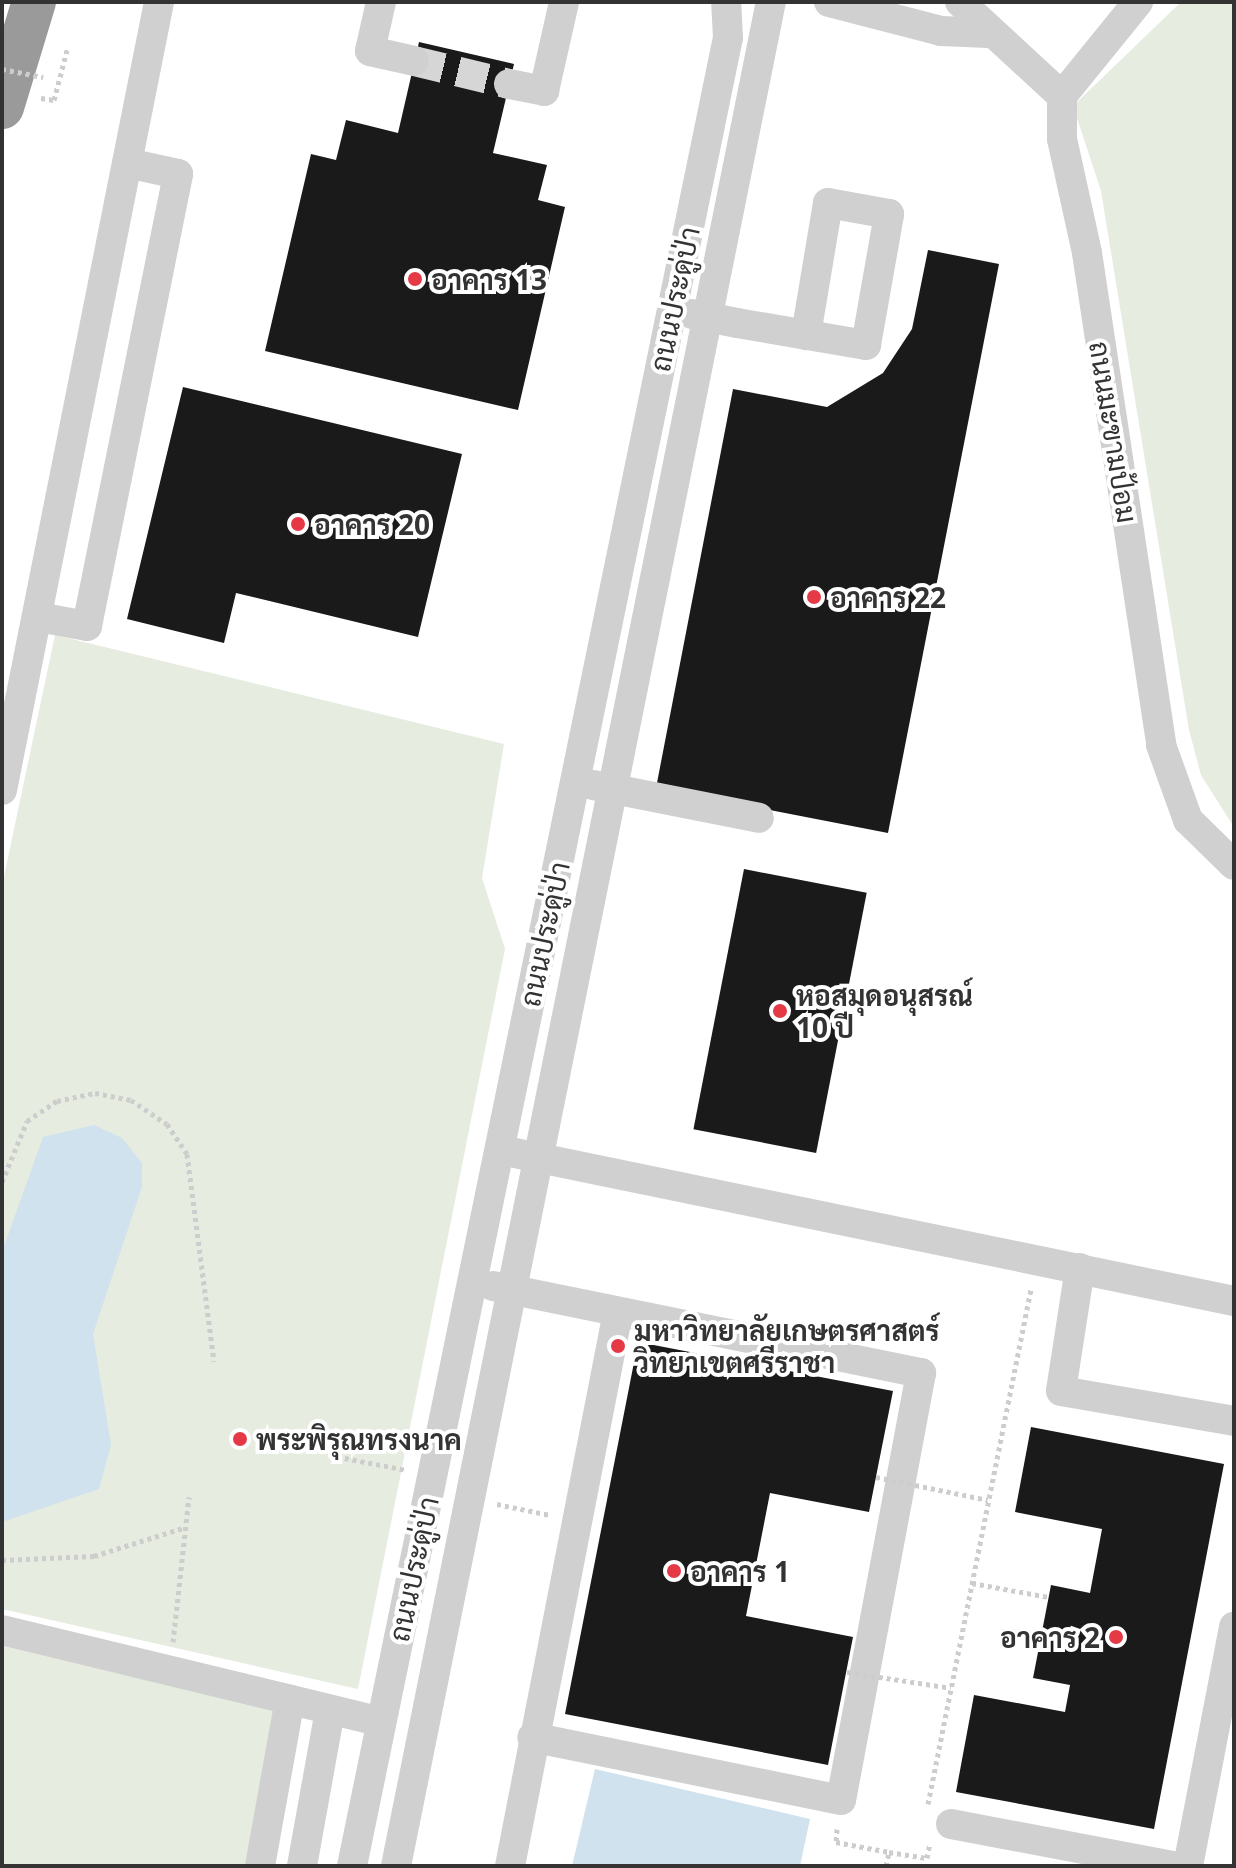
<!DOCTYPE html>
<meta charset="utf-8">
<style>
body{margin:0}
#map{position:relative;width:1236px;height:1868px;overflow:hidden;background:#fff;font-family:"Open Sans",Sarabun,sans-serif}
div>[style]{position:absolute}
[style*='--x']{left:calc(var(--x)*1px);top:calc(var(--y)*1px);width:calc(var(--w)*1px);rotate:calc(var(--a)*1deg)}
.green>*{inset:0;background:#e6ecdf}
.water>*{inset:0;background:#cfe2ee}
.building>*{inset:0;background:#1a1a1a;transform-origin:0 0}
.minor-tunnel>*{height:30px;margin-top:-15px;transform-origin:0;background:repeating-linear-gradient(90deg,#d6d6d6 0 30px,transparent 0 45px)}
.path>*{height:5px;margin-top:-2.5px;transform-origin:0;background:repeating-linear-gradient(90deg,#cdcdcd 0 4px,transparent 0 8px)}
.minor>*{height:30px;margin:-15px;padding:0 15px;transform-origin:15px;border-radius:15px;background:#d0d0d0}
.highway>*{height:44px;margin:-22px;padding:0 22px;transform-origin:22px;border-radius:22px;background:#9a9a9a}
.path-bridge>*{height:5px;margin-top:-2.5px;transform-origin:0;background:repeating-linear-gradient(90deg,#cdcdcd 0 4px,transparent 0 8px)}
.dots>*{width:22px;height:22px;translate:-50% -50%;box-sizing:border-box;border:4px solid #fff;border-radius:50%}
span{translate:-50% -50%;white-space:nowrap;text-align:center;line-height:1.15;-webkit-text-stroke:8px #fff;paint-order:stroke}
.poi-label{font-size:28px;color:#333;font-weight:700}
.left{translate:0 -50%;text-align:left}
.right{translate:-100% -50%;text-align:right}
.street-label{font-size:28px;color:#333}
.frame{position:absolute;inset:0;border:4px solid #333;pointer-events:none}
</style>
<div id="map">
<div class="green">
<i style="clip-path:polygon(1181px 2px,1234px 2px,1234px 827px,1201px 775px,1189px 730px,1101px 191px,1073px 106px)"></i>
<i style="clip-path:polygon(55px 635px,504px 744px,482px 878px,505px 949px,358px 1689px,2px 1609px,2px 886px)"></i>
<i style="clip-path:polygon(2px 1641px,275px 1706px,246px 1866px,2px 1866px)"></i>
</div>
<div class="water">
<i style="clip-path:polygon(94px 1125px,122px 1138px,142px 1163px,142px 1187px,93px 1334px,111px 1445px,99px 1489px,2px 1522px,2px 1252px,43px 1137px)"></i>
<i style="clip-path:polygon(595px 1769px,810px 1819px,800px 1866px,572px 1866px)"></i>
</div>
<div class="building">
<i style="clip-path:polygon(419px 42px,514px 64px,493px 153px,547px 165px,538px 200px,565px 207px,518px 410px,265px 351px,311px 154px,336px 160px,346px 120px,398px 133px)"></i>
<i style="clip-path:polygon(928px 250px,999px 264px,888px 833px,656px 788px,733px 389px,827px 407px,883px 373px,912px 329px)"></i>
<i style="clip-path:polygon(183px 387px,462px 454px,418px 637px,236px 593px,224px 643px,127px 619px)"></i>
<i style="left:744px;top:869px;width:125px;height:265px;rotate:11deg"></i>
<i style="clip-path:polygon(638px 1342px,893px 1391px,869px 1512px,770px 1493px,746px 1616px,853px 1637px,828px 1765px,565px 1714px)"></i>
<i style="clip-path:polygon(1031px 1427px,1224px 1464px,1154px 1829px,956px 1792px,974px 1695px,1065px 1712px,1070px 1685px,1033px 1678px,1051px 1585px,1090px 1593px,1102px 1529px,1015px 1512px)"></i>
</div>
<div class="minor-tunnel">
<i style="--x:414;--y:61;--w:98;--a:13.6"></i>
</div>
<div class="path">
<i style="--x:41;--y:98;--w:13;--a:9"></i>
<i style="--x:54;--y:100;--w:52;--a:-75.4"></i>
<i style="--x:2;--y:1182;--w:66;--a:-67.7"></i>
<i style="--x:27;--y:1121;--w:36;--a:-34"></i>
<i style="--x:57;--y:1101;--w:39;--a:-12"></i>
<i style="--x:95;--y:1093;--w:37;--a:11"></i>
<i style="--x:131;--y:1100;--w:43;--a:33.7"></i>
<i style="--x:167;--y:1124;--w:36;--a:56"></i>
<i style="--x:187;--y:1154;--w:209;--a:82.6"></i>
<i style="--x:329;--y:1455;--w:78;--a:11"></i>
<i style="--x:497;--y:1504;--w:54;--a:11.7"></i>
<i style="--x:2;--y:1560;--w:92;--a:-2.5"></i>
<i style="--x:94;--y:1556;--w:96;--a:-17.5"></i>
<i style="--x:972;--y:1583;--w:77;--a:10.4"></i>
<i style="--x:173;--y:1642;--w:146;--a:-83.7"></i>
<i style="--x:928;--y:1804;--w:525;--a:-78.69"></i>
<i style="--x:837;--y:1829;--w:13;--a:94"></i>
<i style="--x:836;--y:1842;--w:54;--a:10.7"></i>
<i style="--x:886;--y:1866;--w:14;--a:-78"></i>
<i style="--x:889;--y:1852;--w:38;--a:9"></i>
<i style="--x:927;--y:1858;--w:15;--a:-79"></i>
</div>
<div class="minor">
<i style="--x:381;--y:2;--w:50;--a:102.7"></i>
<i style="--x:370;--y:51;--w:45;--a:12.8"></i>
<i style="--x:829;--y:2;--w:116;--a:14.5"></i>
<i style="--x:941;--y:31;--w:47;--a:2.4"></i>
<i style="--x:960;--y:2;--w:139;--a:42.7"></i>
<i style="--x:1138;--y:2;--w:121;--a:129"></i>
<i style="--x:1062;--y:96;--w:43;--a:90"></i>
<i style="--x:1062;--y:139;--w:117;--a:77.6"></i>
<i style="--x:1087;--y:253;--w:498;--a:81.4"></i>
<i style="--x:1161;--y:745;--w:80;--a:70.2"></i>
<i style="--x:1188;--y:820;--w:64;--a:44.4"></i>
<i style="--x:509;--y:84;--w:36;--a:11"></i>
<i style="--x:544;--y:91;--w:91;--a:-77.3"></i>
<i style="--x:692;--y:314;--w:46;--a:11.3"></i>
<i style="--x:737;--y:323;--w:131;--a:9.7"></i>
<i style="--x:866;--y:345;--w:133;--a:-80"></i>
<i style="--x:889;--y:214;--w:62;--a:-169.8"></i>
<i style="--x:828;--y:203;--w:134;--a:99.5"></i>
<i style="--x:38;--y:617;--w:50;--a:10.4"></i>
<i style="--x:87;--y:626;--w:461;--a:-78.6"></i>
<i style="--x:178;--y:174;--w:52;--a:-167.8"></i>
<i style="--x:593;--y:785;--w:169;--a:11.2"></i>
<i style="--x:2;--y:790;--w:803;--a:-78.73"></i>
<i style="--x:515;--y:1153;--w:734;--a:11.63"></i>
<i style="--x:1080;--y:1268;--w:124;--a:98.8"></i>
<i style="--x:1061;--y:1391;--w:176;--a:9.8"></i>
<i style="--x:493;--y:1286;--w:437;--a:11.5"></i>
<i style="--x:921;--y:1373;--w:434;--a:100.6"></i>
<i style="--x:841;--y:1800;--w:315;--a:-168.5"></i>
<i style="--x:2;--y:1630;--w:390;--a:13.6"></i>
<i style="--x:951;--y:1824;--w:227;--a:10.7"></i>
<i style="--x:260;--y:1866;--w:169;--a:-79.8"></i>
<i style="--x:302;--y:1866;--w:158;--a:-79.8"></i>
<i style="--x:352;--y:1866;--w:1866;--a:-78.38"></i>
<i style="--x:728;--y:38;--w:36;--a:-93"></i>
<i style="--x:396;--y:1866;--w:1901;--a:-78.63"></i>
<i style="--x:510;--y:1866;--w:564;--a:-78.97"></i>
<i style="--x:1188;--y:1866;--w:244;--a:-79.1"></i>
</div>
<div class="highway">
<i style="--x:2;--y:107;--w:110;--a:-73.1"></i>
</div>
<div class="path-bridge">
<i style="--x:2;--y:69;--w:42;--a:11"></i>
<i style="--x:876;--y:1477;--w:114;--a:11.6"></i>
<i style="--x:847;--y:1672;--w:105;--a:8.7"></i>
</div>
<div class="dots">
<i style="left:415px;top:279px;background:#e63946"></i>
<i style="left:298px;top:524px;background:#e63946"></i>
<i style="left:814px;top:597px;background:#e63946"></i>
<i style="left:780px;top:1011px;background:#e63946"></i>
<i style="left:618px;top:1346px;background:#e63946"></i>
<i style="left:240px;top:1439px;background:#e63946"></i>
<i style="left:674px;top:1571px;background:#e63946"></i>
<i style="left:1116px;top:1637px;background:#e63946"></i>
</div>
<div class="poi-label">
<span class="left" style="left:431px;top:279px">อาคาร 13</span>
<span class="left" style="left:314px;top:524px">อาคาร 20</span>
<span class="left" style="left:830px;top:597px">อาคาร 22</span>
<span class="left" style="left:796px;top:1011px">หอสมุดอนุสรณ์<br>10 ปี</span>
<span class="left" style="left:634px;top:1346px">มหาวิทยาลัยเกษตรศาสตร์<br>วิทยาเขตศรีราชา</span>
<span class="left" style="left:256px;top:1439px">พระพิรุณทรงนาค</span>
<span class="left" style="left:690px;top:1571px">อาคาร 1</span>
<span class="right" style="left:1100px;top:1637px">อาคาร 2</span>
</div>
<div class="street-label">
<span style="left:674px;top:299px;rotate:-78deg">ถนนประดู่ป่า</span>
<span style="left:1114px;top:432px;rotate:81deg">ถนนมะขามป้อม</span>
<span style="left:544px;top:934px;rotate:-78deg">ถนนประดู่ป่า</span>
<span style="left:413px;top:1569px;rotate:-78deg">ถนนประดู่ป่า</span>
</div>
<div class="frame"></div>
</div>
